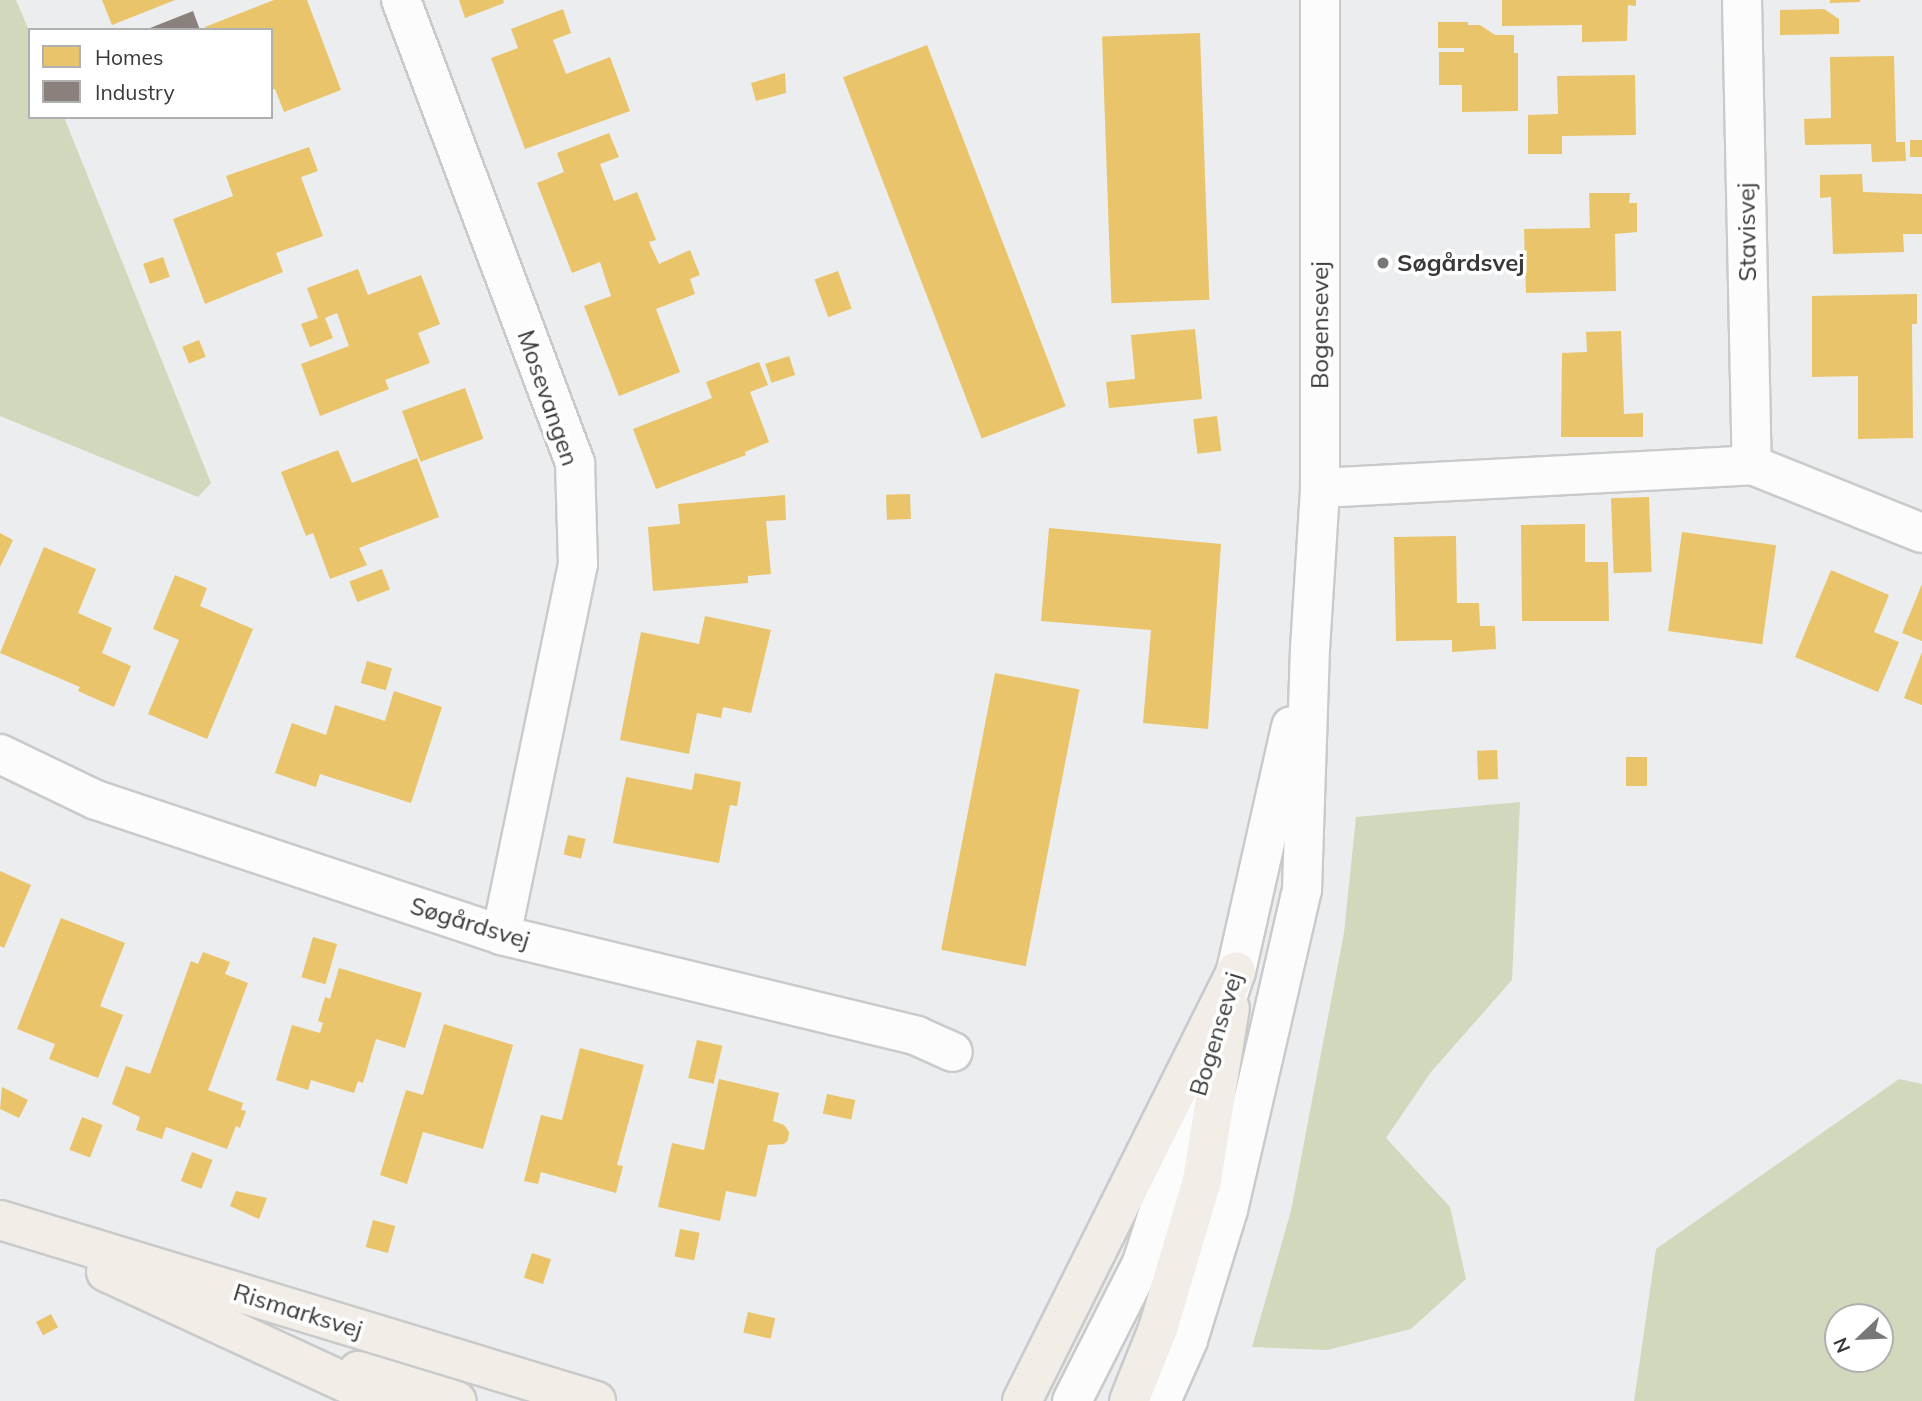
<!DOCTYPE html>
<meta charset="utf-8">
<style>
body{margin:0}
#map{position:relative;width:1922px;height:1401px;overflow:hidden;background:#ecedee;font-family:Mulish,sans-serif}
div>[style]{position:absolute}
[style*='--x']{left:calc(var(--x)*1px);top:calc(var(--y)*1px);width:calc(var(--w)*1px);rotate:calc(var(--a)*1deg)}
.green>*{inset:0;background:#d2d8bc}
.homes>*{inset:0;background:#e9c46a;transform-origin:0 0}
.industry>*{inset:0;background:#8a817c}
.roads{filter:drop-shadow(2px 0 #c9cacb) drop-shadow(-2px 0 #c9cacb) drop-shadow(0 2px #c9cacb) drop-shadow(0 -2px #c9cacb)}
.minor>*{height:38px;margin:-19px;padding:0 19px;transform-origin:19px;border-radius:19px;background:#fcfcfc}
.major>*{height:38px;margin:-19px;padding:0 19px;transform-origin:19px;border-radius:19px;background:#f2eee7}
.dots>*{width:19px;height:19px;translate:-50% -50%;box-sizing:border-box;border:4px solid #fff;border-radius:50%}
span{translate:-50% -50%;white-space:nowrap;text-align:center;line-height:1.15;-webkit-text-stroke:7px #fff;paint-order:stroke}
.street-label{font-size:24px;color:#38393a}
.poi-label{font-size:24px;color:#38393a;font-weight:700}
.left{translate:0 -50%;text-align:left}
.legend{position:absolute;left:28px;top:28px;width:245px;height:91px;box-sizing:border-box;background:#fff;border:2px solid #afb0b0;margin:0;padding:9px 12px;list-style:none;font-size:21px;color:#38393a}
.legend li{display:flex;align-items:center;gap:14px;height:35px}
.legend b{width:35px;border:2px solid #afb0b0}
.north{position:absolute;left:1824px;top:1303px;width:70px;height:70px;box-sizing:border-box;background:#fff;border:2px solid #afb0b0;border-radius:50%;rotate:247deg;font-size:19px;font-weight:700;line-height:28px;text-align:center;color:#38393a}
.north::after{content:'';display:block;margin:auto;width:24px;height:32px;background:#777879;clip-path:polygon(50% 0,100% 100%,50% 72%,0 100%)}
</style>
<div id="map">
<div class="green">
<i style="clip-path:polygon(0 0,16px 0,30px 33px,30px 117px,64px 117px,211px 483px,198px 497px,0 416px)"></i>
<i style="clip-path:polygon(1520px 802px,1512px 980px,1431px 1072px,1386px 1138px,1450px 1207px,1466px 1279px,1411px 1329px,1327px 1350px,1252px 1347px,1291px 1211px,1344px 933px,1356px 817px)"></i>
<i style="clip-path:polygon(evenodd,1899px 1079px,1922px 1084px,1922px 1401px,1634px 1401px,1656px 1249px,1899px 1079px,1880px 1317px,1880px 1359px,1838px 1359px,1838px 1317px,1880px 1317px)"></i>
</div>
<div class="homes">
<i style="clip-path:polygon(102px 0,175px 0,112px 25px)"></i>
<i style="clip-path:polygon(274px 0,307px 0,341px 90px,284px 112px,275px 89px,271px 90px,271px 30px,206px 30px,205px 27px)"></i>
<i style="clip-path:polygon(459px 0,503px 0,504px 3px,465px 18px)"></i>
<i style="clip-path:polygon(1502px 0,1636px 0,1636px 6px,1628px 5px,1627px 41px,1582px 42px,1582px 25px,1502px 26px)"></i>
<i style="clip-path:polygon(1830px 0,1860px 0,1860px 2px,1830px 3px)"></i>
<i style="clip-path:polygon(563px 9px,571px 33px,553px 40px,566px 74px,610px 57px,630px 111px,525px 149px,491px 58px,518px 48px,511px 29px)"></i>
<i style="clip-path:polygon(1824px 9px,1839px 19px,1839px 34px,1780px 35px,1780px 10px)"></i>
<i style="clip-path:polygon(1438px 22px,1468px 22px,1468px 25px,1480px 25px,1495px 35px,1514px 35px,1514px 53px,1518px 53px,1518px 111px,1462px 112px,1462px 85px,1439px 85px,1439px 52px,1464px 52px,1464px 48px,1438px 48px)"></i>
<i style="left:1200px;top:33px;width:267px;height:98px;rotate:88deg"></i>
<i style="left:927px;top:45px;width:387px;height:90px;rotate:69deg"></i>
<i style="clip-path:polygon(1894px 56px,1896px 142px,1905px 142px,1906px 161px,1872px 162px,1871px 144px,1805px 145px,1804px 119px,1831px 118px,1830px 57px)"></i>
<i style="clip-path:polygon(785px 73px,786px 93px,756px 101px,751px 83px)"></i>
<i style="clip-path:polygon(1635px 75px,1636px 135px,1562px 136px,1562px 154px,1528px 154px,1528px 115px,1558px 114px,1557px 76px)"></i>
<i style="clip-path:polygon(609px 133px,619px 157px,600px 164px,614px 201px,637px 192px,656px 240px,649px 242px,659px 264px,690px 250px,700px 275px,690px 279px,695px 294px,656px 309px,680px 372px,619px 396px,584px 306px,611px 296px,600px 262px,572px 273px,537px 183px,564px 172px,557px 153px)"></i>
<i style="left:1910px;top:140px;width:12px;height:17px"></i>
<i style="clip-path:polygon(309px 147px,318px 171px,301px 177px,323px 236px,276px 253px,283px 272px,205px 304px,173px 219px,233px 196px,226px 176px)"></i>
<i style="clip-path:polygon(1862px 174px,1863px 192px,1922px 194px,1922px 234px,1903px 234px,1904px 252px,1833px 254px,1831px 197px,1820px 198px,1820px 175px)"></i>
<i style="clip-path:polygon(1589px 193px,1630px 193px,1629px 203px,1637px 203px,1637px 232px,1615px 234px,1616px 291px,1526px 293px,1524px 229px,1590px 228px)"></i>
<i style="left:163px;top:257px;width:21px;height:21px;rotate:71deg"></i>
<i style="clip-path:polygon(358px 269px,368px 295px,421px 275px,440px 324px,418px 333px,430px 363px,385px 380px,389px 389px,320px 416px,301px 364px,349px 346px,337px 313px,325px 318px,333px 338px,310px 347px,301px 324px,318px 318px,307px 288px)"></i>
<i style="left:838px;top:271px;width:40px;height:25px;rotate:70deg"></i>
<i style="clip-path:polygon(1917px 294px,1917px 324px,1912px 324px,1913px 438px,1858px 439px,1858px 376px,1812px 377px,1812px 296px)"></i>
<i style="clip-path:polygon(1195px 329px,1202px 399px,1109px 408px,1106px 382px,1135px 379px,1131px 335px)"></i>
<i style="clip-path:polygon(1621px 331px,1624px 414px,1643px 413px,1643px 437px,1561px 437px,1562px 353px,1587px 352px,1586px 332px)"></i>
<i style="left:199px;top:340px;width:18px;height:18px;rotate:68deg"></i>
<i style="left:789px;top:356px;width:20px;height:25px;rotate:72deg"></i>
<i style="clip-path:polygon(759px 362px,768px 385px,750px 392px,769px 442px,745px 452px,746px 455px,656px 489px,633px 429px,712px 398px,706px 382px)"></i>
<i style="left:465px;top:388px;width:54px;height:67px;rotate:70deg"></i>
<i style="left:1217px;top:416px;width:35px;height:24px;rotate:83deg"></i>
<i style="clip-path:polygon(338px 450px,352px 483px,417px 458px,439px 517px,359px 548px,367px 565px,330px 579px,313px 533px,306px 536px,281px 472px)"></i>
<i style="left:910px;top:494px;width:25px;height:24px;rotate:88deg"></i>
<i style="clip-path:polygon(785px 495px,786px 520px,766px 521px,771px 574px,748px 576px,748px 583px,653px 591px,648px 527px,680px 524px,678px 504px)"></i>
<i style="left:1649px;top:497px;width:75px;height:38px;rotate:88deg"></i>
<i style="clip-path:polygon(1585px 524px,1585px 562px,1608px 562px,1609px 621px,1522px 621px,1521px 525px)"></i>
<i style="clip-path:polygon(1049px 528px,1221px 544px,1208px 729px,1143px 723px,1151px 630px,1041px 621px)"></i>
<i style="left:1682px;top:532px;width:95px;height:100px;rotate:8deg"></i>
<i style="clip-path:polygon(0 533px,13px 540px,0 567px)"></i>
<i style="clip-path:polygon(1456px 536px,1457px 603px,1479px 603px,1480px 626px,1495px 626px,1496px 649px,1452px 652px,1452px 640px,1396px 641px,1394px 537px)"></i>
<i style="clip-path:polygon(44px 547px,96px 569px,78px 613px,112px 628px,102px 653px,131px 666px,114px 707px,78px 691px,80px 687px,0 653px)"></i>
<i style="left:382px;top:569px;width:22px;height:35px;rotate:69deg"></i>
<i style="clip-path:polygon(1831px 570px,1889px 595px,1874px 632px,1899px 642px,1878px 692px,1795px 657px)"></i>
<i style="clip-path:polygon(175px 575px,207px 588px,200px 606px,253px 629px,207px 739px,148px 714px,179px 640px,153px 629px)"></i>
<i style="clip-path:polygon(1922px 584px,1922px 641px,1902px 633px)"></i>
<i style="clip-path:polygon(705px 616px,771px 630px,751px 713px,723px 707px,721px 718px,697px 713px,689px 754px,620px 740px,641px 632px,699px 644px)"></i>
<i style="clip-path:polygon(1922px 652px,1922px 705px,1904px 698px)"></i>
<i style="left:367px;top:661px;width:26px;height:23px;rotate:16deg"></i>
<i style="left:995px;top:673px;width:86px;height:282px;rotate:11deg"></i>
<i style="clip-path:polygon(394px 691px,442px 707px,411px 803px,320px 774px,316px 787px,275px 773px,292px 723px,326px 735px,335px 705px,385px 721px)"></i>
<i style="left:1497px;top:750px;width:29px;height:20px;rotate:88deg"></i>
<i style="left:1626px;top:757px;width:21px;height:29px"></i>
<i style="clip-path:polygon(695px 773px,741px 782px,737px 806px,730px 805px,719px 863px,613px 843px,626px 777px,692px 790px)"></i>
<i style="left:568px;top:835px;width:18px;height:20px;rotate:13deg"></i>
<i style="clip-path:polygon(0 871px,31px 885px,4px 948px,0 946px)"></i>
<i style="clip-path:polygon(61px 918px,125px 943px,100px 1006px,123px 1015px,98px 1078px,49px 1059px,55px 1044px,17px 1029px)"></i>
<i style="left:313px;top:937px;width:25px;height:42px;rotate:16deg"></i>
<i style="clip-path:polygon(203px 952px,230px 962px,225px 974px,248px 983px,208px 1090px,243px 1103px,241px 1110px,246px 1111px,240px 1128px,236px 1126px,227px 1149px,166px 1127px,162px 1139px,136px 1130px,140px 1117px,112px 1104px,126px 1066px,150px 1074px,191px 961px,198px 964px)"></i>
<i style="clip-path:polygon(339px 968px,422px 993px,405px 1048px,376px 1039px,363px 1083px,358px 1081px,354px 1093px,311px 1080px,308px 1090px,276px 1080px,292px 1025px,320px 1033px,323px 1023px,318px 1021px,325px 997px,330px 999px)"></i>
<i style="clip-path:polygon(444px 1024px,513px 1045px,483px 1149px,423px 1132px,407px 1184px,380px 1175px,406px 1090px,423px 1095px)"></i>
<i style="left:697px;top:1040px;width:26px;height:39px;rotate:13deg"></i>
<i style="clip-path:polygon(580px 1048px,644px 1065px,617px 1165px,623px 1166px,616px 1193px,541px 1172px,538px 1184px,524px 1181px,541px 1115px,562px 1120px)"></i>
<i style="clip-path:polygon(719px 1079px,779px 1093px,773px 1121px,784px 1125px,789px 1132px,788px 1140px,784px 1144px,768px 1145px,756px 1197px,726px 1191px,720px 1221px,658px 1207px,672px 1143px,704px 1150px)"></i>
<i style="clip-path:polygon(2px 1087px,28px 1100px,19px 1118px,0 1109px)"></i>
<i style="left:827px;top:1094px;width:29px;height:20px;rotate:12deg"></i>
<i style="left:82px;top:1117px;width:22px;height:35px;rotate:21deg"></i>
<i style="left:192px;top:1152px;width:22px;height:31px;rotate:21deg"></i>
<i style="clip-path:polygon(236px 1191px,267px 1198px,259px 1219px,230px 1206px)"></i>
<i style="left:373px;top:1220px;width:23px;height:28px;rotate:15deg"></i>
<i style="left:680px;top:1229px;width:20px;height:28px;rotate:11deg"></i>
<i style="left:532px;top:1253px;width:20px;height:26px;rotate:18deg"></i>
<i style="left:748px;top:1312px;width:28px;height:21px;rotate:13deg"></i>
<i style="left:51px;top:1314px;width:15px;height:17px;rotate:62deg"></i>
</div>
<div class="industry">
<i style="clip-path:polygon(193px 11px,200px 30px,145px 30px)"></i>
</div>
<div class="roads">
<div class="minor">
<i style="--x:401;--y:0;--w:495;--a:69.4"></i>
<i style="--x:575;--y:463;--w:101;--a:88.3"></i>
<i style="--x:578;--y:564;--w:379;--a:101.7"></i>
<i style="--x:1742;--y:0;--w:465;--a:88.8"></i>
<i style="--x:1320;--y:488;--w:433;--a:-3"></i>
<i style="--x:1752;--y:465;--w:183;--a:21.8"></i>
<i style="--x:0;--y:754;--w:106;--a:25.6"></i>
<i style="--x:96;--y:800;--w:427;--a:18.4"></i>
<i style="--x:501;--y:935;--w:428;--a:13.6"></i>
<i style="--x:917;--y:1036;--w:39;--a:24"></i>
<i style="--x:1072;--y:1401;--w:155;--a:-63.1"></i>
<i style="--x:1142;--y:1263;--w:307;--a:-72.2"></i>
<i style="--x:1236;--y:971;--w:251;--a:-77.3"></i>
<i style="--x:1161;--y:1401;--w:67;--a:-66.1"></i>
<i style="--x:1188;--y:1340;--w:136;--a:-72.9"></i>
<i style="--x:1228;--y:1210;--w:328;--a:-77"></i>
<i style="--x:1302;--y:890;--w:241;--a:-88.1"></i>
<i style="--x:1310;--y:649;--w:161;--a:-86.4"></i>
<i style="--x:1320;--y:488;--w:488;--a:-90"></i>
</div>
<div class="major">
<i style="--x:0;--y:1220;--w:623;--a:16.89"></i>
<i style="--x:106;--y:1272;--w:307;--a:24.8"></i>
<i style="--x:358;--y:1371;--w:103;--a:16.9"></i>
<i style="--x:1022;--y:1401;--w:480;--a:-63.5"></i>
<i style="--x:1129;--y:1401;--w:78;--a:-68.1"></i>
<i style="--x:1158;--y:1329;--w:155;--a:-73.5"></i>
<i style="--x:1202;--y:1180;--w:174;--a:-80.8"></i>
</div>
</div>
<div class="dots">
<i style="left:1383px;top:263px;background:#777879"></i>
</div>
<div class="street-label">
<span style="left:1747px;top:232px;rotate:-91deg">Stavisvej</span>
<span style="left:1320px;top:325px;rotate:-90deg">Bogensevej</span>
<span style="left:548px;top:398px;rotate:71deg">Mosevangen</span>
<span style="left:470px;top:923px;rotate:17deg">Søgårdsvej</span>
<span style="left:1216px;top:1034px;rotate:-73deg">Bogensevej</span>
<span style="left:298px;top:1311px;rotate:17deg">Rismarksvej</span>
</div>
<div class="poi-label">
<span class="left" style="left:1397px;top:263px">Søgårdsvej</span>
</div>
<ul class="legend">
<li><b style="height:19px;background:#e9c46a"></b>Homes</li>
<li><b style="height:19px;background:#8a817c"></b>Industry</li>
</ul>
<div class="north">N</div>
</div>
